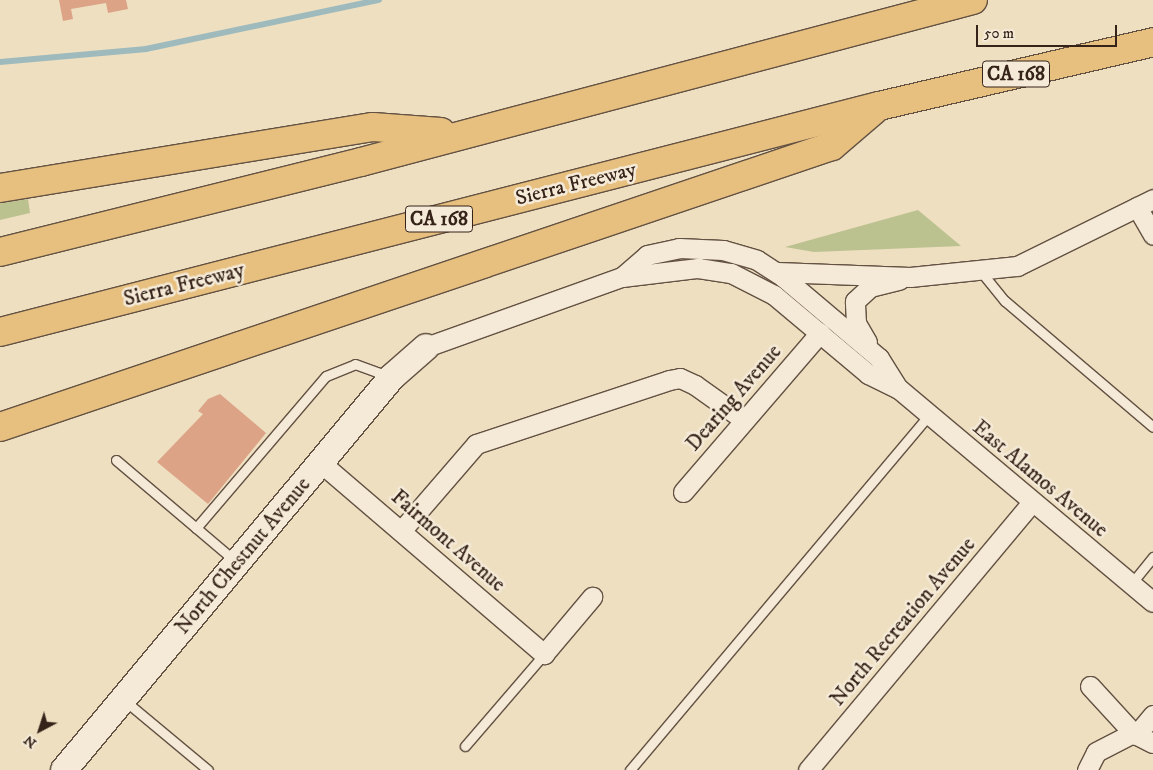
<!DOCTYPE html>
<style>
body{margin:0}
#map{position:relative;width:1153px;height:770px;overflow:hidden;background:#eedfc1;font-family:"IM FELL DW Pica",serif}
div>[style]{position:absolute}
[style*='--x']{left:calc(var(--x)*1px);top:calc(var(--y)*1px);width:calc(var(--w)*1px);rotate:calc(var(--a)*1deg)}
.green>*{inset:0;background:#bcc190}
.stream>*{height:5.5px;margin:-2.75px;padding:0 2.75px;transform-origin:2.75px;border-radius:2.75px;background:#9ebabd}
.building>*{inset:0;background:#dca387}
.roads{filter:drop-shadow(1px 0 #635142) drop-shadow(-1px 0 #635142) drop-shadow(0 1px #635142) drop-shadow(0 -1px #635142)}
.lane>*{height:9px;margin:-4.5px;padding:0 4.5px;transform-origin:4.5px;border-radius:4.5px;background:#f4ead7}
.street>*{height:19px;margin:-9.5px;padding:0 9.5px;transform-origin:9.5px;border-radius:9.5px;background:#f4ead7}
.secondary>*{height:26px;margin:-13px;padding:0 13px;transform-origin:13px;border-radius:13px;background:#f4ead7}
.highway>*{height:28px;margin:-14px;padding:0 14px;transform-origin:14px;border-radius:14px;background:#e7c080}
span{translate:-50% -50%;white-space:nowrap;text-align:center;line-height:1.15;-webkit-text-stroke:5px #f4ead7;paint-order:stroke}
.shield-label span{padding:1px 4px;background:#f4ead7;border:1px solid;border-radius:4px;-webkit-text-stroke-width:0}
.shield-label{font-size:20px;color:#352218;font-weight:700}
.street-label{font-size:21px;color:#352218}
.north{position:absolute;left:15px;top:705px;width:50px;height:50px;-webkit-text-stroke:4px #f4ead7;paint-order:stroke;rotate:220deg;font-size:14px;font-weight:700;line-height:20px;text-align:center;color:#352218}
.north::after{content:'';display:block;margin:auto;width:18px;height:22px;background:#352218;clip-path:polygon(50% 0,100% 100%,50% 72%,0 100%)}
.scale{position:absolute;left:976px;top:25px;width:141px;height:22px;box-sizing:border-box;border:2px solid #352218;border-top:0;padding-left:6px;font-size:15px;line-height:18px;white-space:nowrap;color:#352218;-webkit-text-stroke:4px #f4ead7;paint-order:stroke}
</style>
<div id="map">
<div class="green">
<i style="clip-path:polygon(28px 199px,30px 213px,0 220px,0 203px)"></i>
<i style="clip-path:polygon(918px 210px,961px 246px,814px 252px,785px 247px)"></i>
</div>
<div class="stream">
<i style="--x:0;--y:62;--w:147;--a:-5.1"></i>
<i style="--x:146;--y:49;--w:238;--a:-11.9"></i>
</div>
<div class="building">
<i style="clip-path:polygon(59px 0,126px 0,128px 9px,108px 13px,106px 3px,71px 9px,73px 19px,63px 21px)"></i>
<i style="clip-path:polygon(220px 394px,266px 433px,208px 504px,157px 462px,203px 414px,198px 411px,208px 399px)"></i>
</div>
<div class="roads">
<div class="lane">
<i style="--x:982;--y:273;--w:36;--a:51"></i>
<i style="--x:1005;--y:301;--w:194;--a:40.4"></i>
<i style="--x:116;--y:460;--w:156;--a:40.3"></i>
<i style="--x:196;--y:528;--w:200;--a:-49.5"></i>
<i style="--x:326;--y:376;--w:31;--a:-22"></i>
<i style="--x:355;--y:364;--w:35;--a:20"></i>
<i style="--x:1131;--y:584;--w:35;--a:-51"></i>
<i style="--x:124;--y:700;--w:109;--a:39.8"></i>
<i style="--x:465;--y:746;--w:121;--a:-49.3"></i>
<i style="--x:630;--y:770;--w:464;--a:-49.9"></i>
</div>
<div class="street">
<i style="--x:1137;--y:207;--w:32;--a:60"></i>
<i style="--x:777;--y:272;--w:133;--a:2.2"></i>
<i style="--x:910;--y:277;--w:108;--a:-5.9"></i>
<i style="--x:1017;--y:266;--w:152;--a:-26.2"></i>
<i style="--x:622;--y:277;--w:33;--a:-41"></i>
<i style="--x:647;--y:255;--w:33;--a:-12"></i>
<i style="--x:679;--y:248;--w:44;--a:2.6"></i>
<i style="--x:723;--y:250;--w:35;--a:16"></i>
<i style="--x:757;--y:260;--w:31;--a:33"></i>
<i style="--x:783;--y:277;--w:126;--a:40.2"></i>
<i style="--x:879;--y:358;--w:36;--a:58"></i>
<i style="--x:867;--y:342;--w:22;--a:-120"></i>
<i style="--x:856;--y:323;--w:22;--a:-93"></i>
<i style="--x:855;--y:301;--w:21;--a:-43"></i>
<i style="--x:870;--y:287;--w:30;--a:-14"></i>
<i style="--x:426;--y:347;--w:208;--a:-19.7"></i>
<i style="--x:622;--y:277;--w:77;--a:-6.8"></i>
<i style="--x:698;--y:268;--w:33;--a:9"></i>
<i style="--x:731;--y:273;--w:48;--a:27.1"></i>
<i style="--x:774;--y:295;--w:123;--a:40"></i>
<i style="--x:868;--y:374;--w:34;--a:26"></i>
<i style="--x:899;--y:389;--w:331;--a:40"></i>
<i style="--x:321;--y:463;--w:294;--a:40.6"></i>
<i style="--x:544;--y:654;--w:75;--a:-49.9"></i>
<i style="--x:683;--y:492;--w:210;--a:-49.3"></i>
<i style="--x:401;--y:531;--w:115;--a:-49.2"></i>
<i style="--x:476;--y:444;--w:203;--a:-18.3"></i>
<i style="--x:669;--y:380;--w:11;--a:-10"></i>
<i style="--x:680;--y:378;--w:17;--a:25"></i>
<i style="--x:695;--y:385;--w:60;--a:35.5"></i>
<i style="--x:1090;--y:686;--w:64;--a:47.5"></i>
<i style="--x:1136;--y:735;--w:26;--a:-50"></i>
<i style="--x:808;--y:770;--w:349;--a:-50.1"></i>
<i style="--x:1087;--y:770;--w:20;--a:-63"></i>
<i style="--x:1096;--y:752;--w:42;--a:-27.2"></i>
<i style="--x:1133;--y:733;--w:22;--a:27"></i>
</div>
<div class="secondary">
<i style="--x:64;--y:770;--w:512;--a:-50.15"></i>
<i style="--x:392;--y:377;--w:45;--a:-41.4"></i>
</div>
<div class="highway">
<i style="--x:0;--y:188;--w:378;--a:-9.3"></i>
<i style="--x:373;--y:127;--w:68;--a:4.2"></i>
<i style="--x:0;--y:252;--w:372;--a:-14"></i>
<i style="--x:361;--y:162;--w:633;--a:-14.83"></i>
<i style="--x:0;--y:332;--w:908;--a:-14.42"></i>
<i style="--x:879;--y:106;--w:281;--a:-13.1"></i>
<i style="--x:0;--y:427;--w:878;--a:-18.66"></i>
<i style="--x:832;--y:146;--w:55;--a:-40.6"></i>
</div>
</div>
<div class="shield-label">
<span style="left:1016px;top:74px">CA 168</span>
<span style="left:439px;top:219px">CA 168</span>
</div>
<div class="street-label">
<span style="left:576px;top:184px;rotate:-14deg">Sierra Freeway</span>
<span style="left:184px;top:285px;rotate:-14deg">Sierra Freeway</span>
<span style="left:734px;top:398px;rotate:-49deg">Dearing Avenue</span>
<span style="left:1040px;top:479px;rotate:40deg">East Alamos Avenue</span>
<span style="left:448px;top:541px;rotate:41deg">Fairmont Avenue</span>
<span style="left:243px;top:556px;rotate:-50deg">North Chestnut Avenue</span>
<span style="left:903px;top:622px;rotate:-50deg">North Recreation Avenue</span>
</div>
<div class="north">N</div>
<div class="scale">50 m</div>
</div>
